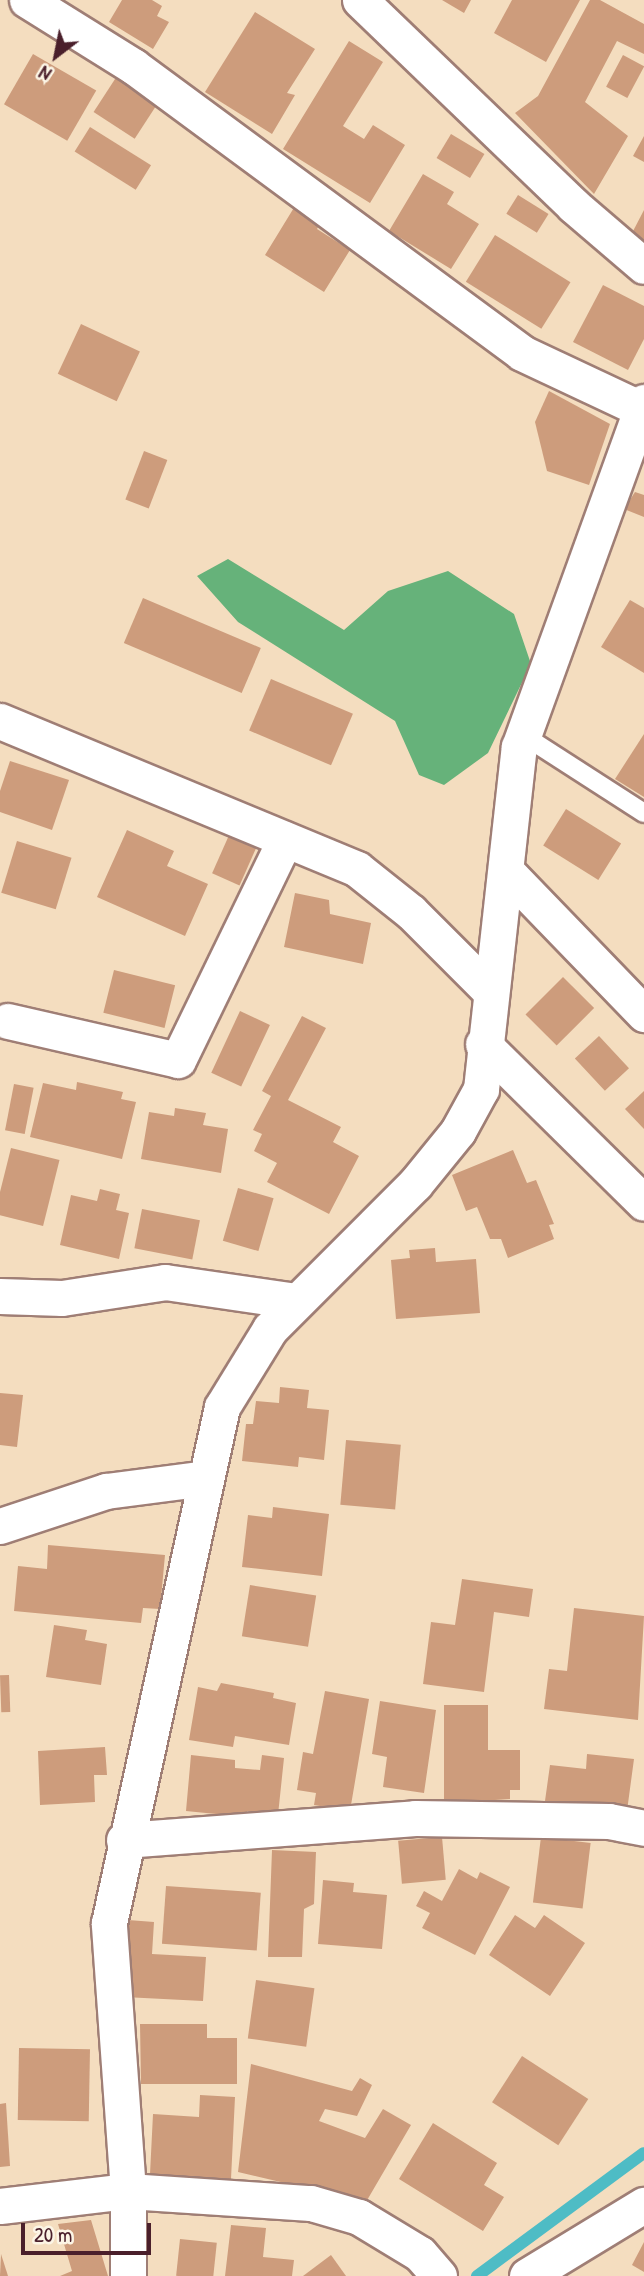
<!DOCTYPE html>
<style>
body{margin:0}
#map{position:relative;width:644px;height:2276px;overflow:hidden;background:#f4ddbf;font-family:"Patrick Hand",sans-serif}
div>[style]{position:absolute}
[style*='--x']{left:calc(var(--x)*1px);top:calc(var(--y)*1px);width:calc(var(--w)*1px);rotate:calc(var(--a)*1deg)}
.forest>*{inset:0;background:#66b27a}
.stream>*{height:12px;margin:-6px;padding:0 6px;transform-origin:6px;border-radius:6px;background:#4ebcc5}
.building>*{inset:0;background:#cd9c7c;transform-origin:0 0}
.roads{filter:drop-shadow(2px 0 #9f7e75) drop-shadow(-2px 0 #9f7e75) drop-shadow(0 2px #9f7e75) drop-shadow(0 -2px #9f7e75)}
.lane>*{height:18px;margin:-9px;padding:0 9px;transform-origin:9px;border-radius:9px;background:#fff}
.street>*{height:35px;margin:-17.5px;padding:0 17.5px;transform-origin:17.5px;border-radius:17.5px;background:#fff}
span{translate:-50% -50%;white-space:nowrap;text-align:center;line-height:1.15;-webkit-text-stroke:7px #fcf5e5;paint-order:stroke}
.north{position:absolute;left:21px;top:21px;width:70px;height:70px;-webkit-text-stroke:5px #fcf5e5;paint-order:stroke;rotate:212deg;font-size:19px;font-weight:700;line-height:28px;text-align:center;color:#4a1f2b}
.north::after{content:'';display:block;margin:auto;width:24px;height:32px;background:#4a1f2b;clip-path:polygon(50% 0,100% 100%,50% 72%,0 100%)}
.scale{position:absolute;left:21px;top:2223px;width:130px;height:32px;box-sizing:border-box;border:4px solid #4a1f2b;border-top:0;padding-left:9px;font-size:21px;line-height:24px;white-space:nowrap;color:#4a1f2b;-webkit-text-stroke:5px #fcf5e5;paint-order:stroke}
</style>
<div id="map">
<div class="forest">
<i style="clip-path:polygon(228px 559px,344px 630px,388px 591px,448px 571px,514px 614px,531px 664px,488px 753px,444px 785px,419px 775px,395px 721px,238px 622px,197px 576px)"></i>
</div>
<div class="stream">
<i style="--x:477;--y:2276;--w:207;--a:-36.4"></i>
</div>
<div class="building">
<i style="clip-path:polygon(122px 0,152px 0,162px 6px,157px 16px,169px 22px,153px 49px,109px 22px)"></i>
<i style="clip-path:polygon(442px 0,471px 0,464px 13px)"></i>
<i style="clip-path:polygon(512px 0,580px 0,546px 62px,494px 33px)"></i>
<i style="clip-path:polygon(590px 0,600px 0,644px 24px,644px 54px,617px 41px,585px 102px,628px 136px,594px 194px,515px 113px,538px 96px)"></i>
<i style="clip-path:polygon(255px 12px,315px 49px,287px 93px,295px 95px,272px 134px,205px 92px)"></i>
<i style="clip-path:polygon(349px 41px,383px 62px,343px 126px,364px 139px,373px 125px,405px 145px,370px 203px,283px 149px)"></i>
<i style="left:33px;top:54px;width:73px;height:58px;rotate:30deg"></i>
<i style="left:623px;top:55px;width:24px;height:36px;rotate:28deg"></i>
<i style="left:117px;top:76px;width:49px;height:43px;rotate:33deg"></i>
<i style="left:90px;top:127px;width:72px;height:29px;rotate:32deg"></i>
<i style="left:451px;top:134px;width:39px;height:28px;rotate:31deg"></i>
<i style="clip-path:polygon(644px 136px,644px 162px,633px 156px)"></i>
<i style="clip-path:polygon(423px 174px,454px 192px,447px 204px,479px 224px,451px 269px,389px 231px)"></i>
<i style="left:518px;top:195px;width:36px;height:22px;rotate:32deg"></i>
<i style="clip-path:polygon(295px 206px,321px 222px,317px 229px,350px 250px,324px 292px,265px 255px)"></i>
<i style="clip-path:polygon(644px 210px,644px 242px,631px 235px)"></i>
<i style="left:495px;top:235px;width:89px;height:55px;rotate:32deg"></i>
<i style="clip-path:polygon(603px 285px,644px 306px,644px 339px,628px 370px,573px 342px)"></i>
<i style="left:81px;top:324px;width:65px;height:55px;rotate:25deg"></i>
<i style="clip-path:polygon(549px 391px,610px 424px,589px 485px,547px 471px,535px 422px)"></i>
<i style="left:144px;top:451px;width:25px;height:52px;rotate:21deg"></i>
<i style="clip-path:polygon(635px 492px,644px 495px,644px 517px,624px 509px)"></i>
<i style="left:143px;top:598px;width:128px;height:49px;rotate:23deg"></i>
<i style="clip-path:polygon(630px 600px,644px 608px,644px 673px,601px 647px)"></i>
<i style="left:271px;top:679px;width:89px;height:56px;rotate:23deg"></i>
<i style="clip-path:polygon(644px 734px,644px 797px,615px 779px)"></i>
<i style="clip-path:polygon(10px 761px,69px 780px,52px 830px,0 812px,0 791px)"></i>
<i style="left:566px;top:809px;width:65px;height:43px;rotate:32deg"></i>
<i style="clip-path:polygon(127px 830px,174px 851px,167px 866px,208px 884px,185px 936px,97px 897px)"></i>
<i style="left:230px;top:833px;width:30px;height:44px;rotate:24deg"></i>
<i style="left:17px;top:841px;width:57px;height:54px;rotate:17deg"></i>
<i style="clip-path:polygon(295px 893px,329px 900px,330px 914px,371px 923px,363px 964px,284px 947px)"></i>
<i style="left:114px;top:970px;width:63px;height:44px;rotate:14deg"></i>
<i style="left:563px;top:977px;width:44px;height:53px;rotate:45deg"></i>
<i style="left:240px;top:1011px;width:33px;height:68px;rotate:25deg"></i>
<i style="clip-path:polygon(302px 1016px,326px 1028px,288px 1100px,341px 1127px,333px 1142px,359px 1156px,329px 1214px,267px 1182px,277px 1163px,254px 1151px,262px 1134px,253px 1130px,271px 1096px,262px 1091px)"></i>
<i style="left:599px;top:1036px;width:44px;height:33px;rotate:47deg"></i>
<i style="clip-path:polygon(77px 1082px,123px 1092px,121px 1099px,136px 1102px,122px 1159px,30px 1137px,43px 1083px,76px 1090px)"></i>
<i style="left:14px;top:1084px;width:20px;height:47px;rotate:11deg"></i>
<i style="clip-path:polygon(644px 1091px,644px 1129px,625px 1109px)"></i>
<i style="clip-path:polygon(175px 1108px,206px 1113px,203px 1125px,228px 1129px,221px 1173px,141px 1159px,149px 1112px,174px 1116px)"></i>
<i style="left:11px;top:1148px;width:50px;height:68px;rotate:14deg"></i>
<i style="clip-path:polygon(513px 1150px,527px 1183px,536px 1180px,554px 1224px,549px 1225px,554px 1239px,508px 1258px,501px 1239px,490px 1239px,477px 1207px,466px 1211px,452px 1175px)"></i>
<i style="left:238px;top:1188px;width:37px;height:55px;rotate:16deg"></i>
<i style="clip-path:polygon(100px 1189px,120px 1194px,116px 1210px,129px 1213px,119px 1259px,60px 1245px,71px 1195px,97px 1201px)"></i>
<i style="left:142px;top:1209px;width:59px;height:40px;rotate:11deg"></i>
<i style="clip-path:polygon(435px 1248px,436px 1262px,476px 1259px,480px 1313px,396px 1319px,391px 1260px,410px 1258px,409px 1250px)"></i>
<i style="clip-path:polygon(280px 1387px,309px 1390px,307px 1408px,329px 1410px,324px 1460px,299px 1457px,298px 1467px,242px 1461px,246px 1424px,253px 1424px,256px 1401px,279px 1403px)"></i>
<i style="clip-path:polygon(0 1393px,23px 1395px,17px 1447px,0 1445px)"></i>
<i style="left:346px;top:1440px;width:55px;height:65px;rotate:5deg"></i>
<i style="clip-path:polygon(273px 1507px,329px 1514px,322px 1576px,242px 1567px,248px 1515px,272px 1518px)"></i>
<i style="clip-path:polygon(48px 1545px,165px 1555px,160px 1609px,143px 1608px,141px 1623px,14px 1611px,18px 1566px,47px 1569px)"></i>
<i style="clip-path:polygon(462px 1579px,533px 1589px,529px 1617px,494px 1612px,484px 1692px,423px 1684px,431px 1622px,455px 1625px)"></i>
<i style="left:250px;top:1585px;width:67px;height:52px;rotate:9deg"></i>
<i style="clip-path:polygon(574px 1608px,644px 1616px,638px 1720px,544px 1709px,549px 1669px,567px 1671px)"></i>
<i style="clip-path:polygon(54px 1625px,87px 1630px,85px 1640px,107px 1644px,101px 1685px,46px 1677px)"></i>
<i style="left:9px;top:1675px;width:37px;height:9px;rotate:88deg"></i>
<i style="clip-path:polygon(221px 1683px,274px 1693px,273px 1698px,296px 1703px,289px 1745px,235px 1736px,233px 1747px,189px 1740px,198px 1687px,217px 1691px)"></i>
<i style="clip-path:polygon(325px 1691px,369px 1699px,350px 1811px,314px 1805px,316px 1793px,297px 1790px,303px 1752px,313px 1754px)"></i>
<i style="clip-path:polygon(380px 1701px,436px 1710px,424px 1793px,383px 1787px,387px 1757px,372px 1754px)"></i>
<i style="clip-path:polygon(444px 1705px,488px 1705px,488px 1750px,520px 1750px,520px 1790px,510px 1790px,510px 1799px,495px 1800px,495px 1808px,444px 1808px)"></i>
<i style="clip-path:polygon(105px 1747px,107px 1775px,94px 1775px,95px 1802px,40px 1805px,38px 1751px)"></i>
<i style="clip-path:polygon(587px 1754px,634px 1759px,627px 1811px,545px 1801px,550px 1765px,586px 1769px)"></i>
<i style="clip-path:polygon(191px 1755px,235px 1760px,235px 1768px,260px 1770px,262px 1755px,284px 1758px,278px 1815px,247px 1811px,246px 1817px,186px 1811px)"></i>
<i style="left:442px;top:1837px;width:43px;height:44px;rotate:85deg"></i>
<i style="left:541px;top:1837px;width:50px;height:66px;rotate:7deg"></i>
<i style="clip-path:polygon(272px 1850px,316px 1852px,314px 1904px,304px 1909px,302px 1957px,268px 1957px)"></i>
<i style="clip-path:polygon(459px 1869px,477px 1879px,480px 1872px,510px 1887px,475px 1955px,422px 1928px,430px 1913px,416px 1906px,424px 1891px,442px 1901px)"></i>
<i style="clip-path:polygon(323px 1880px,354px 1883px,353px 1892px,387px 1895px,382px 1949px,318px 1944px)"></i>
<i style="left:166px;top:1886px;width:95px;height:58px;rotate:4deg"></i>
<i style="clip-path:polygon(515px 1915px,535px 1928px,544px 1915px,585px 1943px,550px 1996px,489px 1955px)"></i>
<i style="clip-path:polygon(128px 1920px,154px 1922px,152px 1954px,206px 1957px,203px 2001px,124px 1997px)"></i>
<i style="left:256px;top:1980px;width:59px;height:59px;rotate:8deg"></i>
<i style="clip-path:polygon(140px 2024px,207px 2024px,207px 2038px,237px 2038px,237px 2084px,141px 2084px)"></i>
<i style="left:19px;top:2048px;width:71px;height:72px;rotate:1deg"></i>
<i style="left:522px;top:2056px;width:79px;height:55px;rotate:33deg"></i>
<i style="clip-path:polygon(251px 2064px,352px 2091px,360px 2078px,372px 2085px,357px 2116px,325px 2109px,319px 2121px,365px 2138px,383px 2109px,411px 2125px,366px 2202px,238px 2172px)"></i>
<i style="clip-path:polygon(200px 2095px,235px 2097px,231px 2179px,150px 2174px,153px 2114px,199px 2117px)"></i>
<i style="clip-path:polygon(6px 2103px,10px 2166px,0 2167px,0 2104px)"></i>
<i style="clip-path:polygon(433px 2123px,497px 2163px,484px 2185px,504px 2197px,483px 2231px,399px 2179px)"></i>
<i style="clip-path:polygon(91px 2220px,108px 2276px,60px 2276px,72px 2271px,58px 2224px)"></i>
<i style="clip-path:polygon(231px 2225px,266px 2228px,263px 2257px,294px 2260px,292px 2276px,225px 2276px)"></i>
<i style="left:180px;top:2239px;width:37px;height:37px;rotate:6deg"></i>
<i style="clip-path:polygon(644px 2242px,644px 2272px,632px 2265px)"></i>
<i style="clip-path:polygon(1px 2254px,8px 2276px,0 2276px)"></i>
<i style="clip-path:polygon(331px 2255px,346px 2276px,303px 2276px)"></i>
</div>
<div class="roads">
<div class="lane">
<i style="--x:523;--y:735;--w:144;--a:32.8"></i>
</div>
<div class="street">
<i style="--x:27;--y:0;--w:125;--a:31.9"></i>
<i style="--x:133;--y:66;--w:483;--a:36.4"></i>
<i style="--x:522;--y:353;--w:132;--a:25.2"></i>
<i style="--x:360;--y:0;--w:297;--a:43.9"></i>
<i style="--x:574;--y:206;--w:92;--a:40.6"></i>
<i style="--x:0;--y:721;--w:386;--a:22.5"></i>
<i style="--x:357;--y:869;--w:69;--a:38.5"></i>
<i style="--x:411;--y:912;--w:113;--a:45"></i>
<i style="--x:506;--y:871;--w:199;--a:46"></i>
<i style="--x:8;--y:1021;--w:174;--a:12.9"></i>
<i style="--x:178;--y:1060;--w:245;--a:-64.1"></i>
<i style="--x:483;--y:1044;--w:226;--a:44.6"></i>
<i style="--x:0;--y:1296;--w:62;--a:1.8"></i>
<i style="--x:62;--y:1298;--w:104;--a:-8.8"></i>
<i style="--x:165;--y:1282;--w:131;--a:8.3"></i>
<i style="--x:0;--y:1526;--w:112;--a:-18.3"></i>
<i style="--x:106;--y:1491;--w:101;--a:-7.4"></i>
<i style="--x:124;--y:1840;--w:292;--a:-4.3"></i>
<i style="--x:415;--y:1818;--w:194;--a:0.9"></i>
<i style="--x:609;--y:1821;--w:36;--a:11"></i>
<i style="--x:0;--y:2206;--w:129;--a:-6.7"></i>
<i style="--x:128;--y:2191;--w:183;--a:3.8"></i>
<i style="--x:311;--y:2203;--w:50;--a:16.3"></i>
<i style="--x:359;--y:2217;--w:71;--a:31.2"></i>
<i style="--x:420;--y:2254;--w:29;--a:49"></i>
<i style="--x:128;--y:2276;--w:85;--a:-90"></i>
<i style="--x:128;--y:2191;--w:269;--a:-94.1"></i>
<i style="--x:109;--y:1923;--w:528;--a:-77.65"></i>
<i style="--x:222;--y:1407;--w:92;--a:-58.4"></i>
<i style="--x:270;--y:1329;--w:205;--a:-45"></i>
<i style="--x:415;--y:1184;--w:68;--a:-50.9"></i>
<i style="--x:458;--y:1131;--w:48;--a:-61.3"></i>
<i style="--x:481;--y:1089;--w:344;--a:-83.7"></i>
<i style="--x:519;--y:747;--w:367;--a:-70.1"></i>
<i style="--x:527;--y:2276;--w:137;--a:-31.3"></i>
</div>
</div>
<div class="north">N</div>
<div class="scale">20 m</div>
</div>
